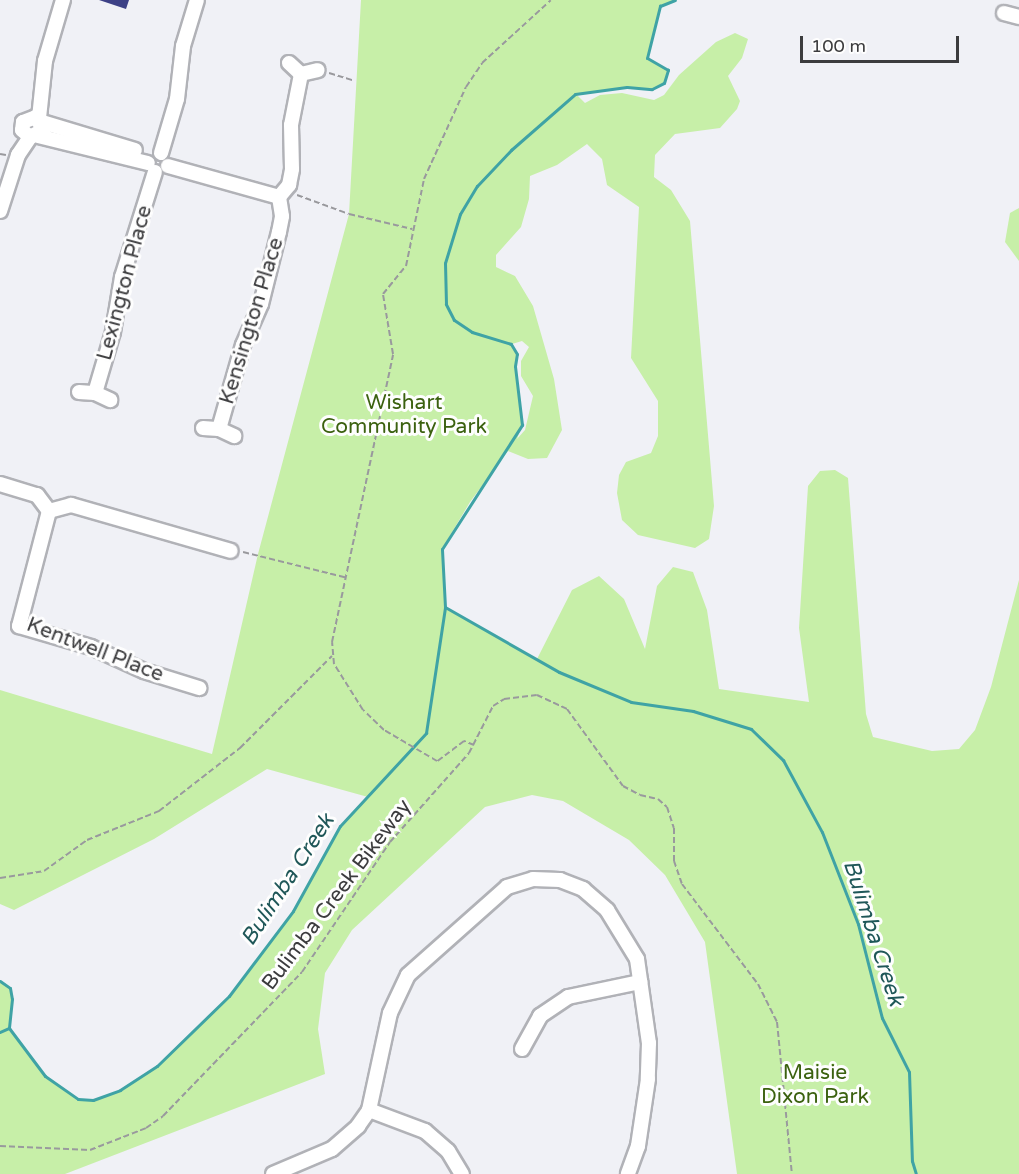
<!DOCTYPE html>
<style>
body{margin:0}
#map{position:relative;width:1019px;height:1174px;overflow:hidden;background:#f0f1f6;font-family:"Varela Round",sans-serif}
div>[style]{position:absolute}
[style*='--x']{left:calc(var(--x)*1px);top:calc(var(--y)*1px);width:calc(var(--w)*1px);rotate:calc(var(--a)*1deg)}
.green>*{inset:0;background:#c7efa8}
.stream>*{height:3px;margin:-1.5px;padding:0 1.5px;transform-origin:1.5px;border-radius:1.5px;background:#3fa3a5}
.building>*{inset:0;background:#3d4186}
.path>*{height:2px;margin-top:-1px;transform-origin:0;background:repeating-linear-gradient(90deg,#99999d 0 6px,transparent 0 9px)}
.roads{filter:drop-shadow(2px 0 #b1b2b7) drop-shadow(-2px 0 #b1b2b7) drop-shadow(0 2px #b1b2b7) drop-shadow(0 -2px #b1b2b7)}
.minor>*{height:14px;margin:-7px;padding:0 7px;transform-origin:7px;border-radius:7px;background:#fff}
span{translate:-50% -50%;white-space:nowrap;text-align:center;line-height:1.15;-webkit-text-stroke:6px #fefefe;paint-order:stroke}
.street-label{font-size:21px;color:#3c3c3e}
.park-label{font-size:21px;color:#3b610f}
.water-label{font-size:22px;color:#1f5758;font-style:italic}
.scale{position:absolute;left:800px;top:36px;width:159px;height:27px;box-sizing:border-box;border:3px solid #3c3c3e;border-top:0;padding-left:8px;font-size:18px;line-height:21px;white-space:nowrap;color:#3c3c3e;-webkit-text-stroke:4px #fefefe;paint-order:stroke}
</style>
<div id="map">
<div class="green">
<i style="clip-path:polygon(evenodd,361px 0,675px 0,660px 6px,647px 58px,668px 70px,664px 83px,652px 89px,627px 87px,576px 94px,585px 103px,600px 95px,622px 93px,654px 100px,664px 95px,679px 75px,716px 42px,735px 33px,748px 39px,742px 58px,728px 76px,740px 101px,737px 109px,720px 128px,675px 134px,655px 155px,654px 177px,671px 190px,690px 221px,714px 506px,709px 539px,695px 548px,638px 535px,622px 520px,617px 493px,619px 475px,626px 462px,651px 453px,658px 436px,658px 401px,631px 358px,639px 207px,607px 185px,602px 159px,587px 144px,557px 165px,530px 176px,529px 199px,521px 227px,496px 255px,496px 267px,515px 276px,533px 306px,554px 379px,562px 430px,547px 458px,528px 459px,508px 451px,470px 502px,442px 549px,445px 607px,537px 659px,572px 590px,599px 576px,624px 599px,645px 649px,657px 586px,673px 567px,693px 572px,707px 610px,719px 689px,809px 702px,799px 628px,808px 486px,820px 471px,835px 470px,848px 478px,866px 714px,873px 737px,932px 751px,959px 749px,975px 730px,991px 687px,1019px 580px,1019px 1174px,918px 1174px,915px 1169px,916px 1174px,737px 1174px,705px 942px,665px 875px,629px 840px,563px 801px,532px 795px,485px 807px,352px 930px,325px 973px,318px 1029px,325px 1074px,65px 1174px,0 1174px,0 981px,10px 988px,12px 999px,9px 1028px,45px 1076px,78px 1099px,93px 1100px,120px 1090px,157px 1066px,229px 996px,293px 911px,340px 826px,368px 797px,267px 769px,154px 839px,14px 910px,0 904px,0 690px,212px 754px,258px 554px,349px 214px,361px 0,522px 341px,529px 347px,521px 361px,521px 376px,533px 396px,525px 430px,517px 439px,522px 425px,515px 366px,517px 354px,512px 344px,522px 341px)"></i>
<i style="clip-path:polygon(1019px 208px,1019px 261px,1005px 242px,1010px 213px)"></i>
</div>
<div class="stream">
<i style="--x:445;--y:607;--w:131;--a:29.7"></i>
<i style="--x:559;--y:672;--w:78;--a:22.6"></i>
<i style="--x:631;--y:702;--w:63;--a:8.3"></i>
<i style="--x:693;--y:711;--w:61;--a:17.2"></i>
<i style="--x:751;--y:729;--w:45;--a:44.1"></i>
<i style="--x:783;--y:760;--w:82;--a:61.6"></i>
<i style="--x:822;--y:832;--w:99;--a:68.6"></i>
<i style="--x:858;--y:924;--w:97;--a:75.7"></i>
<i style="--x:882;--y:1018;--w:60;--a:63.4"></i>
<i style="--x:909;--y:1072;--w:89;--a:88.1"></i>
<i style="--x:912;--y:1161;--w:14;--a:73"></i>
<i style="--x:0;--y:981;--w:12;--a:35"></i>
<i style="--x:10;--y:988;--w:11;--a:80"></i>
<i style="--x:12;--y:999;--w:29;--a:96"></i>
<i style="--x:9;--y:1028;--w:60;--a:53.1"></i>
<i style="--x:45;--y:1076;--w:40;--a:34.9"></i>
<i style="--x:78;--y:1099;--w:15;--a:4"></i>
<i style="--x:93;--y:1100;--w:29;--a:-20"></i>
<i style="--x:120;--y:1090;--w:44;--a:-33"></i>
<i style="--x:157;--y:1066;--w:100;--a:-44.2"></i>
<i style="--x:229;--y:996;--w:106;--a:-53"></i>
<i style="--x:293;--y:911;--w:97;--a:-61.1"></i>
<i style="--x:340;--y:826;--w:127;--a:-47.2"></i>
<i style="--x:426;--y:733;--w:127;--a:-81.4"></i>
<i style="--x:445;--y:607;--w:58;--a:-93"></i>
<i style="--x:442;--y:549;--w:148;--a:-57.2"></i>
<i style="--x:522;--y:425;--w:59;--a:-96.8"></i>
<i style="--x:515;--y:366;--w:12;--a:-81"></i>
<i style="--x:517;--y:354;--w:12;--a:-121"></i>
<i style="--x:511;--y:344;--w:41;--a:-162.9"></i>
<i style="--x:472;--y:332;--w:22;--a:-146"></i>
<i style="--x:454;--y:320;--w:18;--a:-117"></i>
<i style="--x:446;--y:304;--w:41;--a:-91.4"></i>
<i style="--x:445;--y:263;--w:51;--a:-73"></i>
<i style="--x:460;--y:214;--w:33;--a:-59"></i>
<i style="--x:477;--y:186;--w:50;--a:-46.6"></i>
<i style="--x:511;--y:150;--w:85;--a:-41.2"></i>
<i style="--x:575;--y:94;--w:52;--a:-7.7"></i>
<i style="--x:627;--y:87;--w:25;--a:5"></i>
<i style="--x:652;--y:89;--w:13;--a:-27"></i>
<i style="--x:664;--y:83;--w:14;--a:-73"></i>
<i style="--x:668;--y:70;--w:24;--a:-150"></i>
<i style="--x:647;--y:58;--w:54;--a:-76"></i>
<i style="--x:660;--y:6;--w:16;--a:-22"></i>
<i style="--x:0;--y:1032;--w:10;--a:-24"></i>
</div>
<div class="building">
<i style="clip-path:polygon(99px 0,129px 0,126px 9px)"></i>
</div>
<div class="path">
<i style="--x:329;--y:73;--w:27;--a:17"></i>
<i style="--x:0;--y:154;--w:6;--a:9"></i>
<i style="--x:297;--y:195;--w:55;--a:20.1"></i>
<i style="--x:349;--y:214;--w:65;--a:13.4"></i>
<i style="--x:243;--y:552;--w:108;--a:13.9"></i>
<i style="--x:474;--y:745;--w:11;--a:-158"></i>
<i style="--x:464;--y:741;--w:34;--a:143"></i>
<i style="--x:437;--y:761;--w:61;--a:-149.7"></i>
<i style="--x:384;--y:730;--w:29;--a:-136"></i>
<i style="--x:363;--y:710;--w:54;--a:-122.2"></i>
<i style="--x:334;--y:664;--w:22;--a:-95"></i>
<i style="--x:332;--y:642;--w:294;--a:-78"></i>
<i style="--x:393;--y:354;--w:61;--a:-99.5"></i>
<i style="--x:383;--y:294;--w:36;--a:-51"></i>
<i style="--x:406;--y:266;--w:89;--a:-78.3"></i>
<i style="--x:424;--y:179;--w:101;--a:-65.5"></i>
<i style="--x:466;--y:87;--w:29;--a:-56"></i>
<i style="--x:482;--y:63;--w:93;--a:-42.4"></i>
<i style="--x:0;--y:878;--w:45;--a:-9"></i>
<i style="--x:44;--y:871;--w:53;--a:-35.8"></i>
<i style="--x:87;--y:840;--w:78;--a:-21.9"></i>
<i style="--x:159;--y:811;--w:103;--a:-37.9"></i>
<i style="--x:240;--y:748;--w:130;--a:-45"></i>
<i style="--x:0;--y:1146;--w:90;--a:2.5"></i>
<i style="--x:90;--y:1150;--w:60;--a:-21.4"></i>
<i style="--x:146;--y:1128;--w:21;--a:-35"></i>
<i style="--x:163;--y:1116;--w:200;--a:-46"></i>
<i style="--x:302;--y:972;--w:157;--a:-55.9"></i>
<i style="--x:390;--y:842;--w:119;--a:-48.4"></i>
<i style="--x:469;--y:753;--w:53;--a:-62.9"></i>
<i style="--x:493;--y:706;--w:13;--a:-32"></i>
<i style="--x:504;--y:699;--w:33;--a:-7"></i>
<i style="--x:537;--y:695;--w:33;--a:25"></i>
<i style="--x:567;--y:709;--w:95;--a:54"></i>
<i style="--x:623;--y:786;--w:19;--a:28"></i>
<i style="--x:640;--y:795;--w:18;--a:13"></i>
<i style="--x:658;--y:799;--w:12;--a:42"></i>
<i style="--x:667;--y:807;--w:22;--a:72"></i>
<i style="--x:674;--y:828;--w:33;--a:90"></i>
<i style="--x:674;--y:861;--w:24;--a:71"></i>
<i style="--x:682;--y:884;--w:126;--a:52.8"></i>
<i style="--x:758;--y:984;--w:42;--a:63.4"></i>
<i style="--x:777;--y:1022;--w:153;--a:84.4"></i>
</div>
<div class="roads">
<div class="minor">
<i style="--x:1004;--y:13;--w:16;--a:15"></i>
<i style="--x:289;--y:63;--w:16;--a:43"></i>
<i style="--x:301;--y:74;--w:17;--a:-13"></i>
<i style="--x:39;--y:118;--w:57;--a:-84"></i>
<i style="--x:45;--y:61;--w:64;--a:-73.6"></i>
<i style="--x:42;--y:122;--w:97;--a:16.8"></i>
<i style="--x:38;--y:136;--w:113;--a:13.8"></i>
<i style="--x:161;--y:153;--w:56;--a:-73.5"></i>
<i style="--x:177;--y:99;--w:53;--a:-83.5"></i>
<i style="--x:183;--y:46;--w:48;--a:-73.1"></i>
<i style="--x:168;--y:166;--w:115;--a:15.6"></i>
<i style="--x:0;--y:211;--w:59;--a:-72.2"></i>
<i style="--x:18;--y:155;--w:22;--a:-56"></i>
<i style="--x:30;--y:137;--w:15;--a:-28"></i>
<i style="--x:43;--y:130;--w:15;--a:-118"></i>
<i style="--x:36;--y:117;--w:14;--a:159"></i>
<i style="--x:23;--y:122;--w:8;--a:97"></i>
<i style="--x:22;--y:130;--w:11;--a:41"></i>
<i style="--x:79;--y:392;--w:16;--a:4"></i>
<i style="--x:95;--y:393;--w:17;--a:25"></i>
<i style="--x:95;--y:393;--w:64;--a:-73.6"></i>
<i style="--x:113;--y:332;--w:56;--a:-80.7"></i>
<i style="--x:122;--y:277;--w:110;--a:-72.6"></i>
<i style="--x:203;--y:428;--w:16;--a:4"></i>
<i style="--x:219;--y:429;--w:17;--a:25"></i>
<i style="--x:219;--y:429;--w:87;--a:-74.1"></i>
<i style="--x:243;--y:345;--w:45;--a:-66.3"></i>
<i style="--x:261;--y:304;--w:74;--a:-76"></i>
<i style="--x:279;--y:232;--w:16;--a:-79"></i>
<i style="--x:282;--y:216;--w:19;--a:-99"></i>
<i style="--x:279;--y:197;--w:16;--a:-50"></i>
<i style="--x:289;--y:185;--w:16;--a:-79"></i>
<i style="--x:292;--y:169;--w:44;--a:-91.3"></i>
<i style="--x:291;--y:125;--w:52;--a:-78.9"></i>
<i style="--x:0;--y:484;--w:39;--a:17"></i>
<i style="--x:37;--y:495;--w:20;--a:53"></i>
<i style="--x:49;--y:511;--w:119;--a:104.6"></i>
<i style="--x:19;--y:626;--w:75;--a:16.3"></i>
<i style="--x:91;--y:647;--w:58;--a:24.4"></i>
<i style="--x:144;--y:671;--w:58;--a:17.2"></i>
<i style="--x:49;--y:511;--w:23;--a:-15"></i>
<i style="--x:71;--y:505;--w:166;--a:16"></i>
<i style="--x:522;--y:1049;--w:38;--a:-61"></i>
<i style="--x:540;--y:1016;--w:34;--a:-34"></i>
<i style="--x:568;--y:997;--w:74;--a:-11.8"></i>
<i style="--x:369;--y:1110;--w:60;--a:20.6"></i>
<i style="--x:425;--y:1131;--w:30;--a:41"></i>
<i style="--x:448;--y:1151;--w:27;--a:59"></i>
<i style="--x:273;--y:1174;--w:64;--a:-23"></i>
<i style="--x:332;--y:1149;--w:35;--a:-41"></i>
<i style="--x:358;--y:1126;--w:19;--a:-55"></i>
<i style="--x:369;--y:1110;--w:99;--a:-77.8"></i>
<i style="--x:390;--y:1013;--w:42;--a:-64.7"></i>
<i style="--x:408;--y:975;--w:132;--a:-41.6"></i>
<i style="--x:507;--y:887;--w:27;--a:-17"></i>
<i style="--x:533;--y:879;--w:27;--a:2"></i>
<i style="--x:560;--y:880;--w:25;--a:21"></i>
<i style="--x:583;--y:889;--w:32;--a:41"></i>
<i style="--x:607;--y:910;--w:57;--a:58.5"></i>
<i style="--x:637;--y:959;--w:85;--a:81.9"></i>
<i style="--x:649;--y:1043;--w:36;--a:92"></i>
<i style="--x:648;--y:1079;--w:68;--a:98.5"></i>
<i style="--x:638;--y:1146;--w:30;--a:110"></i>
</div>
</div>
<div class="street-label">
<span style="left:125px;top:283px;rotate:-75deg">Lexington Place</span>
<span style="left:252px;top:321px;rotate:-73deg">Kensington Place</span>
<span style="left:95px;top:650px;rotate:21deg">Kentwell Place</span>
<span style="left:337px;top:895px;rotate:-53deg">Bulimba Creek Bikeway</span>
</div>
<div class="park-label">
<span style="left:404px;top:415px">Wishart<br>Community Park</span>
<span style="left:815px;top:1085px">Maisie<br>Dixon Park</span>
</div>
<div class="water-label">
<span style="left:288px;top:880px;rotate:-57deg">Bulimba Creek</span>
<span style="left:873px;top:933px;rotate:72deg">Bulimba Creek</span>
</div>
<div class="scale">100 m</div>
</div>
